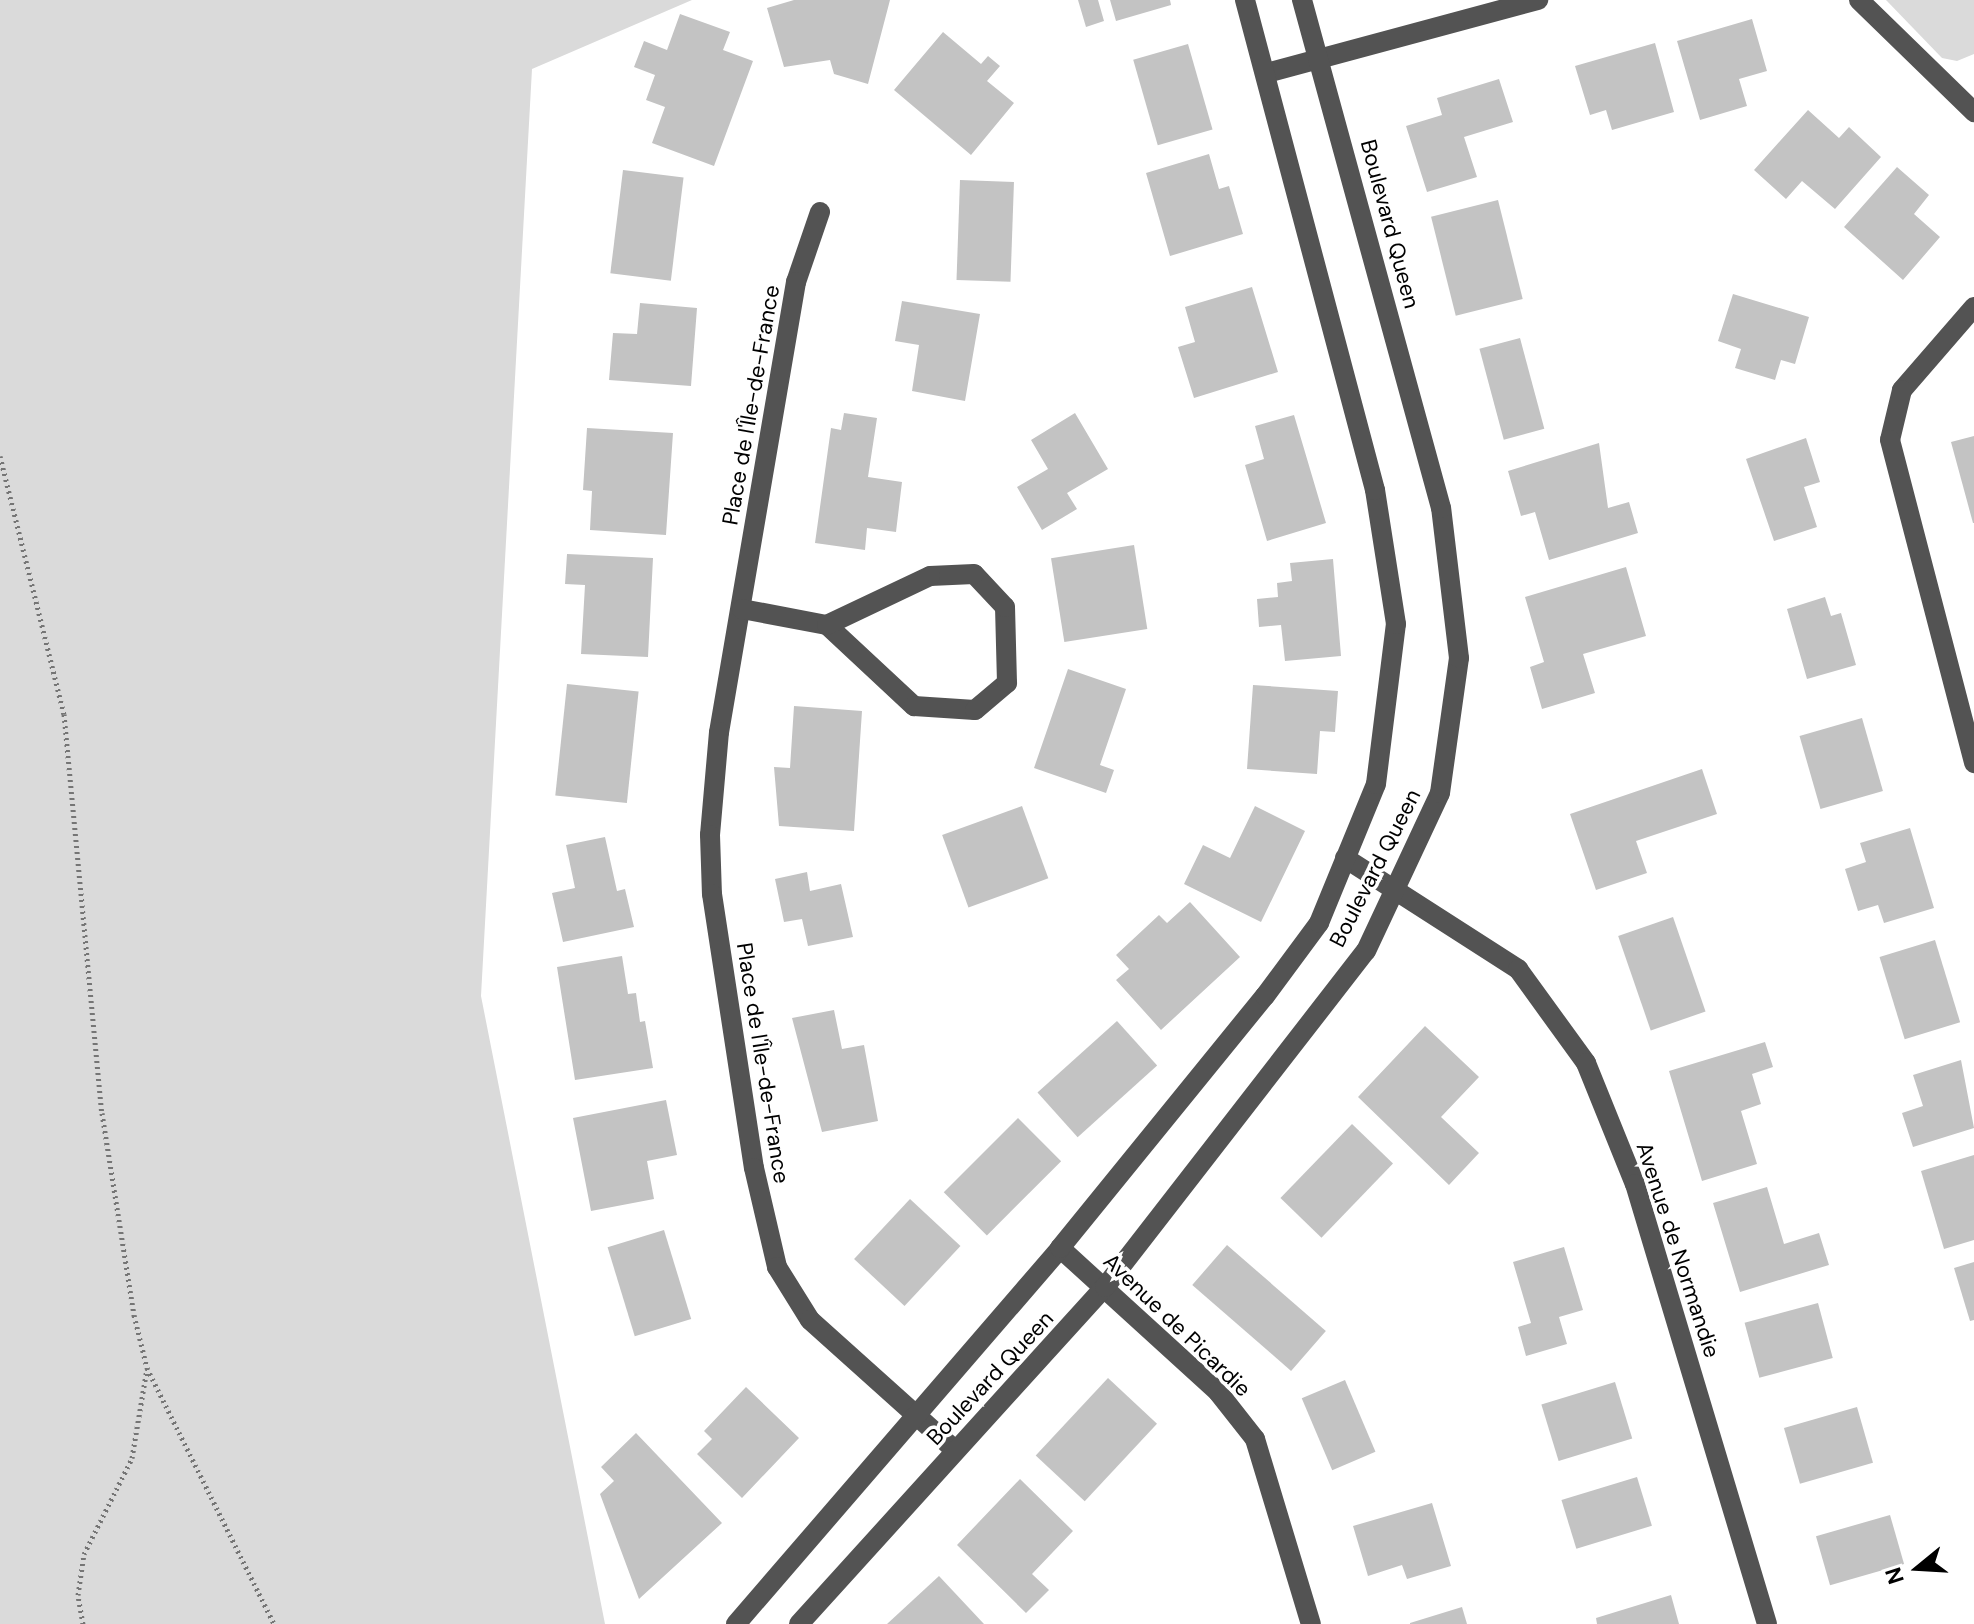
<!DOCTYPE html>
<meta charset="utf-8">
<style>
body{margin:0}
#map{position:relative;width:1974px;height:1624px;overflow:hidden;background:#fff;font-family:"DM Sans",sans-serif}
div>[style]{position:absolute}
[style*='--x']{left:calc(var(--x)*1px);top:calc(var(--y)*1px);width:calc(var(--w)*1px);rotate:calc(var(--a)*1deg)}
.green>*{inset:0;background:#dadada}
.building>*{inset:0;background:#c3c3c3;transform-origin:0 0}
.path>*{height:5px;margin-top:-2.5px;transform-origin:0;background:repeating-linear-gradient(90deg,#757575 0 2px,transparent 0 6px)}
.minor>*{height:20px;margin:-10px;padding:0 10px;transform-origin:10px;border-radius:10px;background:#535353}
span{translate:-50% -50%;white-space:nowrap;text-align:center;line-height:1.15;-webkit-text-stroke:7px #fff;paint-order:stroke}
.street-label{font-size:22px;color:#000}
.north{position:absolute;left:1878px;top:1528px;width:80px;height:80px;-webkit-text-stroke:6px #fff;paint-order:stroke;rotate:252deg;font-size:22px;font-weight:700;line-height:32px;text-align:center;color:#000}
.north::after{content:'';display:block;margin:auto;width:28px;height:36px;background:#000;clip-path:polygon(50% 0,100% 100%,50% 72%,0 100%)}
</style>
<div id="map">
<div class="green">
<i style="clip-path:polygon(0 0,692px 0,532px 69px,481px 996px,605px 1624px,0 1624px)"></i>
<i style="clip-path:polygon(1886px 0,1974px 0,1974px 54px,1957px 61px,1942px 58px)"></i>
</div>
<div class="building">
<i style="clip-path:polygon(794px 0,890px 0,868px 84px,834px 74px,830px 60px,784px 67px,767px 8px)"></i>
<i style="clip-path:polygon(1078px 0,1098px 0,1104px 21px,1086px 27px)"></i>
<i style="clip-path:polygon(1110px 0,1170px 0,1171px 5px,1116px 21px)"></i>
<i style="clip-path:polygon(680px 14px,730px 32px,723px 50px,753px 61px,714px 166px,652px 143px,665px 107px,646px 100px,655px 75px,634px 67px,644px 41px,667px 50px)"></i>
<i style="clip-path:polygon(1752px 19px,1767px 71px,1739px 79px,1747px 106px,1700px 120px,1677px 41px)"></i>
<i style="clip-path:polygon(943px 32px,981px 64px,988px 56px,1000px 66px,987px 81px,1014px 103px,971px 155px,894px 90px)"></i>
<i style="clip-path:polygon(1655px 43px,1674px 112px,1612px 130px,1606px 110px,1590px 115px,1575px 66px)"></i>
<i style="left:1188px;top:44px;width:89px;height:57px;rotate:74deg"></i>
<i style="clip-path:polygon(1499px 79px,1513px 122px,1464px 137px,1477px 177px,1427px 192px,1406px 126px,1442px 115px,1437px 98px)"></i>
<i style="clip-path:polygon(1808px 110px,1839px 138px,1849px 127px,1881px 157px,1835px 209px,1802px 181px,1786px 199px,1754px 170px)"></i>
<i style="clip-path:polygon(1209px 154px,1219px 189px,1229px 186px,1243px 234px,1170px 256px,1146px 173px)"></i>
<i style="clip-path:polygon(1897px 167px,1929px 195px,1914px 214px,1940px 237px,1903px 280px,1844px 227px)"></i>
<i style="left:623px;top:170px;width:61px;height:104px;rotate:7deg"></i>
<i style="left:960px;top:180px;width:54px;height:100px;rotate:2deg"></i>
<i style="left:1498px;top:200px;width:102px;height:69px;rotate:76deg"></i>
<i style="clip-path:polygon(1252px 287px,1278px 372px,1194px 398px,1178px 347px,1195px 342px,1185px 307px)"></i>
<i style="clip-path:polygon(1733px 294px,1809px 317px,1795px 364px,1781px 360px,1775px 380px,1735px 368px,1741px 349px,1718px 341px)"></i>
<i style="clip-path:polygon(902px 301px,980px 314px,965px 401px,912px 391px,919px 345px,895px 341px)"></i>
<i style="clip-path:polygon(640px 303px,697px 308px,691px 386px,609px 380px,613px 333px,637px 334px)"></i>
<i style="left:1520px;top:338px;width:94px;height:42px;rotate:75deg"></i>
<i style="clip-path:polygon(844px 413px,877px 418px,868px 477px,902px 482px,896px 532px,867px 528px,865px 550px,815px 543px,831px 428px,841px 430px)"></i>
<i style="clip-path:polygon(1075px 413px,1108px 469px,1067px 493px,1077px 509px,1042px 530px,1017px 487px,1048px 469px,1031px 440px)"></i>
<i style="clip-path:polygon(1294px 415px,1326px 523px,1267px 541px,1245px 465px,1264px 459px,1255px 426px)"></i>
<i style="clip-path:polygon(587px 428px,673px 433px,666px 535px,590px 530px,592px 491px,583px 490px)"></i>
<i style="clip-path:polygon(1974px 436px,1974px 523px,1973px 523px,1951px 442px)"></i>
<i style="clip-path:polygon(1806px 438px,1820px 482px,1804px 487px,1817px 527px,1774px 541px,1746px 459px)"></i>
<i style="clip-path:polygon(1599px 443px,1608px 508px,1629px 502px,1638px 533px,1549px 560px,1535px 512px,1521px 516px,1508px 471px)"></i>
<i style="left:1134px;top:545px;width:85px;height:84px;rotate:81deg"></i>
<i style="clip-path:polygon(567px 554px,653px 558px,648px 657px,581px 654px,585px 585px,565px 584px)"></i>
<i style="clip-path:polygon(1333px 559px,1341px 656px,1285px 661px,1281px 625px,1259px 627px,1257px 599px,1278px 597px,1277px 583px,1292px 581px,1290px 563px)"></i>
<i style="clip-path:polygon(1626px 567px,1646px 636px,1583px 654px,1595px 693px,1542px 709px,1530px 667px,1544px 662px,1525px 597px)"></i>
<i style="clip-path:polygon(1825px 597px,1831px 616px,1841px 613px,1856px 665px,1807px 679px,1787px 609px)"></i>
<i style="clip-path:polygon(1068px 669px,1126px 689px,1100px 765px,1114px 770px,1106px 793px,1034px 768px)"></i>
<i style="left:567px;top:684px;width:72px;height:112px;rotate:6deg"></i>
<i style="clip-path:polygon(1253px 685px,1338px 691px,1335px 732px,1320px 731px,1317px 774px,1247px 769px)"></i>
<i style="clip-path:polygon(794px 706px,862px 711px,854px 831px,779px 826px,774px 767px,790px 768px)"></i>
<i style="left:1862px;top:718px;width:76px;height:65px;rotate:74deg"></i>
<i style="clip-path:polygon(1702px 769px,1717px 814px,1636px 841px,1647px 873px,1596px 890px,1570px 814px)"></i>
<i style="left:1022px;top:806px;width:77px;height:85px;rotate:70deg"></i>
<i style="clip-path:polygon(1255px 806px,1305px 831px,1261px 922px,1184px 884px,1203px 845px,1230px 858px)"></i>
<i style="clip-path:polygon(1910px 828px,1934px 908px,1884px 923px,1878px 905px,1858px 911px,1845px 869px,1866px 862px,1860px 843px)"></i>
<i style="clip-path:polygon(605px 837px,617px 891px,625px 889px,634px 927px,563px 942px,552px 893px,575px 888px,566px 845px)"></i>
<i style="clip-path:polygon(807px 872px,810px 891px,841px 884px,853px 937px,808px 946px,802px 919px,784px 922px,775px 879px)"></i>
<i style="clip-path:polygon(1190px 902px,1240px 957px,1161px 1030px,1116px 980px,1129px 969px,1116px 955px,1159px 915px,1167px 923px)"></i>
<i style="left:1673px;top:917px;width:100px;height:58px;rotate:71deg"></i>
<i style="left:1935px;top:940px;width:86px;height:58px;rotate:73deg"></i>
<i style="clip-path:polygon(622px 956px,628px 994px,636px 993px,640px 1022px,645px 1021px,653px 1068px,575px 1080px,557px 967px)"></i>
<i style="clip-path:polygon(834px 1010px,842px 1049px,864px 1045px,878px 1121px,822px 1132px,792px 1018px)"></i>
<i style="left:1117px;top:1021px;width:60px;height:107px;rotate:48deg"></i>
<i style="clip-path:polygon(1425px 1026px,1479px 1077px,1441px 1117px,1479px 1153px,1449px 1185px,1358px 1097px)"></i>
<i style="clip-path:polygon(1765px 1042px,1773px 1067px,1752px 1074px,1761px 1104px,1741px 1111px,1757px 1164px,1702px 1181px,1669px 1071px)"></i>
<i style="clip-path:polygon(1961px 1060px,1974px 1128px,1913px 1147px,1902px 1113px,1923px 1106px,1913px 1075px)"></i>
<i style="clip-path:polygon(666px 1100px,677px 1155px,647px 1161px,654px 1199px,591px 1211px,573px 1118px)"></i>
<i style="left:1018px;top:1118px;width:61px;height:105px;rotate:45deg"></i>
<i style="left:1352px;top:1124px;width:57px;height:103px;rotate:44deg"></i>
<i style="clip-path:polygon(1974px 1155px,1974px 1240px,1944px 1249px,1921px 1171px)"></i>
<i style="clip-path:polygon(1767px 1187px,1784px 1244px,1819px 1233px,1829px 1265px,1740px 1292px,1713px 1203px)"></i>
<i style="left:910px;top:1199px;width:69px;height:82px;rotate:43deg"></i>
<i style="left:664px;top:1230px;width:93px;height:59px;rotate:73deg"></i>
<i style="left:1227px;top:1245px;width:131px;height:53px;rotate:41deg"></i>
<i style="clip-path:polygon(1564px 1247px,1583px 1310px,1559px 1317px,1567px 1344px,1526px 1356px,1518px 1327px,1531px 1323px,1513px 1262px)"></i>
<i style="clip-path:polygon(1974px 1262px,1974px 1320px,1970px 1321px,1954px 1268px)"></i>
<i style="left:1818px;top:1303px;width:57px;height:76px;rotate:75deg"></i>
<i style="left:1108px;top:1378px;width:67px;height:106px;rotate:43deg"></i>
<i style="left:1345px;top:1380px;width:78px;height:47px;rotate:67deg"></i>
<i style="left:1615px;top:1382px;width:59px;height:77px;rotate:73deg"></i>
<i style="clip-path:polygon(746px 1387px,799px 1438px,742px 1498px,697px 1454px,712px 1439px,704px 1431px)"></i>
<i style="left:1857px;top:1407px;width:58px;height:76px;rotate:74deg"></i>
<i style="clip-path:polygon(636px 1433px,722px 1523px,639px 1599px,600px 1494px,614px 1481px,601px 1467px)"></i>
<i style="left:1637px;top:1477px;width:51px;height:79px;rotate:73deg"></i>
<i style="clip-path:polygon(1020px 1479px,1073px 1531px,1032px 1574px,1049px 1590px,1026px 1613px,957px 1545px)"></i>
<i style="clip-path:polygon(1432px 1503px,1451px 1566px,1407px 1579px,1402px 1565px,1368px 1576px,1353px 1526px)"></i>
<i style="left:1890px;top:1515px;width:51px;height:77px;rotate:74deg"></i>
<i style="clip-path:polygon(939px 1576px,984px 1624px,887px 1624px)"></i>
<i style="clip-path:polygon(1671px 1595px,1679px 1624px,1597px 1624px,1596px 1618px)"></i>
<i style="clip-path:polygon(1462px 1607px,1467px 1624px,1410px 1624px,1410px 1623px)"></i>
</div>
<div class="path">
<i style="--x:0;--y:456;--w:266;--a:76.1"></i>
<i style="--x:64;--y:714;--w:401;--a:84.6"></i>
<i style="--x:102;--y:1113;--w:205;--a:81"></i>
<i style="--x:134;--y:1315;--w:55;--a:76.2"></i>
<i style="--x:147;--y:1368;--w:286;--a:63.6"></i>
<i style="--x:83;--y:1624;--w:29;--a:-100"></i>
<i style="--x:78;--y:1595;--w:41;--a:-81.7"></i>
<i style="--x:84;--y:1554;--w:107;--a:-63.4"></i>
<i style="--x:132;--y:1458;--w:91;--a:-80.5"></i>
</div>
<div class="minor">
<i style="--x:1859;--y:0;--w:161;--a:44.2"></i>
<i style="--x:1267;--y:73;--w:281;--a:-15.1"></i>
<i style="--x:820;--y:212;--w:74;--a:108.9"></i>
<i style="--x:796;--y:282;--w:457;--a:99.7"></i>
<i style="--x:719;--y:732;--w:103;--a:95"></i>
<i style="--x:710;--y:835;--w:59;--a:88.1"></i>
<i style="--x:712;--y:894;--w:277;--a:81.3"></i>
<i style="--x:754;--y:1168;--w:102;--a:76.9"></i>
<i style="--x:777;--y:1267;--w:62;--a:58.1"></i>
<i style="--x:810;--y:1320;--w:195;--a:41.9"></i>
<i style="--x:1974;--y:307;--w:110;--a:130.9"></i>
<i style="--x:1902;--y:390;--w:51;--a:103.5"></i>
<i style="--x:1890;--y:440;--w:334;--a:75.4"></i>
<i style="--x:742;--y:609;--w:86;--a:10.7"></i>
<i style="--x:827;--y:625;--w:119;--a:43"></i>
<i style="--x:914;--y:706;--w:61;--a:3.8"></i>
<i style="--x:975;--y:710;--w:42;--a:-40.2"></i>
<i style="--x:1007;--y:683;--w:76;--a:-91.5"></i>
<i style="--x:1005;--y:607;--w:45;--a:-133.2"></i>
<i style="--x:974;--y:574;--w:44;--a:177.4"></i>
<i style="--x:930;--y:576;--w:114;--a:154.6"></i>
<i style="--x:1345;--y:858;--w:206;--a:32.7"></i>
<i style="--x:1518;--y:969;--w:116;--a:54.1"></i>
<i style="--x:1586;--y:1063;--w:131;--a:68"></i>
<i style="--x:1635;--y:1184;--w:459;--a:73.3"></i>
<i style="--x:1060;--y:1248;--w:214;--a:42.3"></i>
<i style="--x:1218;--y:1392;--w:60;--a:51.8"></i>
<i style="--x:1255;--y:1439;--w:193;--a:73.2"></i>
<i style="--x:736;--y:1624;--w:496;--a:-49.2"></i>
<i style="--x:1060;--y:1248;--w:325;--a:-50.9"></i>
<i style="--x:1265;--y:996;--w:91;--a:-53.5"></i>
<i style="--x:1319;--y:923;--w:150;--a:-67.7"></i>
<i style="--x:1376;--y:784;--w:161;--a:-82.9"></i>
<i style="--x:1396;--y:624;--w:136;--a:-98.9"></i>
<i style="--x:1375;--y:490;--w:507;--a:-104.86"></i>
<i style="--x:799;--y:1624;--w:455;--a:-47.8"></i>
<i style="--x:1105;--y:1287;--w:425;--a:-52.2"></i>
<i style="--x:1366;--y:951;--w:174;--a:-64.9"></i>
<i style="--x:1440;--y:793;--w:136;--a:-82"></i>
<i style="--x:1459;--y:658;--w:151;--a:-96.8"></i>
<i style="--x:1441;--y:508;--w:527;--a:-105.3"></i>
</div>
<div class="street-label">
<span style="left:1390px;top:224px;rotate:75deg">Boulevard Queen</span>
<span style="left:751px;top:405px;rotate:-80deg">Place de l'Île-de-France</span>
<span style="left:1375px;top:868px;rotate:-63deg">Boulevard Queen</span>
<span style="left:763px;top:1063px;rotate:81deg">Place de l'Île-de-France</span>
<span style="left:1678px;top:1250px;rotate:72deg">Avenue de Normandie</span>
<span style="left:1177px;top:1325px;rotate:44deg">Avenue de Picardie</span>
<span style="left:990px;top:1378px;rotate:-47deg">Boulevard Queen</span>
</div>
<div class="north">N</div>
</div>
